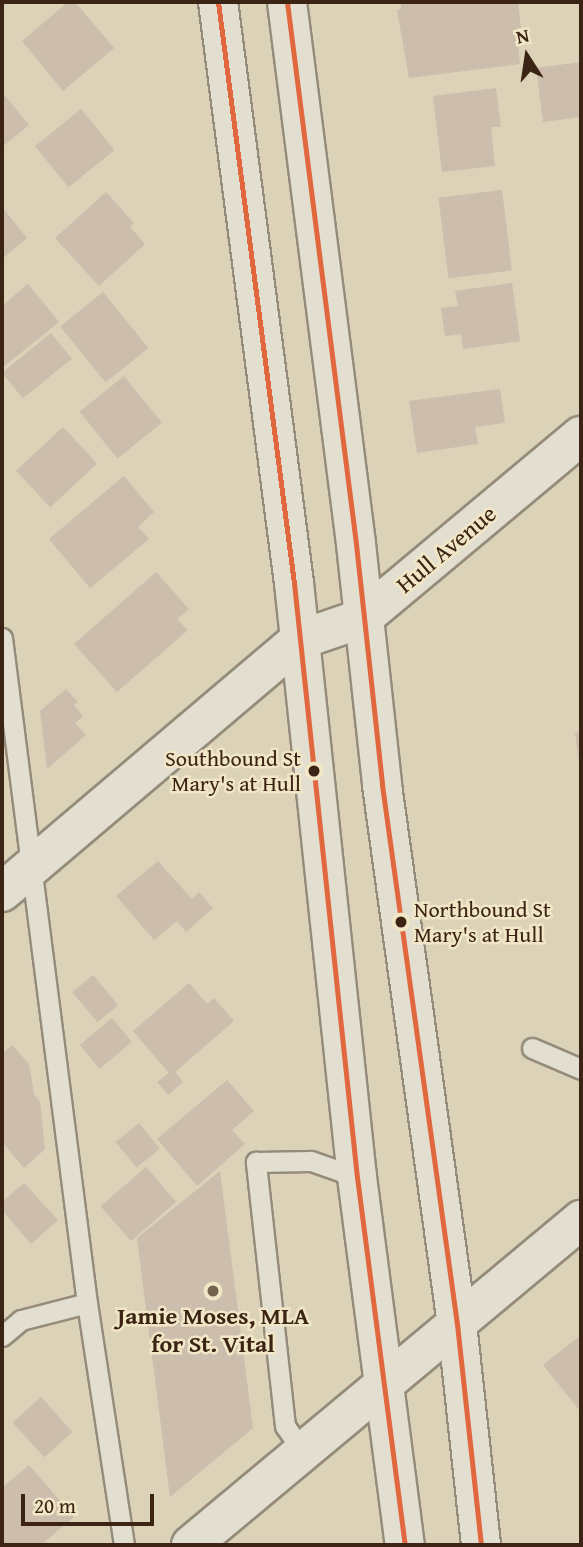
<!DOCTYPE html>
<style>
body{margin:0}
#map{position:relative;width:583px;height:1547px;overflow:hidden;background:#dbd2b7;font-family:"Gentium Book Plus",serif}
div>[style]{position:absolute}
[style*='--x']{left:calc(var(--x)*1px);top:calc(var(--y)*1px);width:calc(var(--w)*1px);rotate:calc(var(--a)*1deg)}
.building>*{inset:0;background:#ccbdac;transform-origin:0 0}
.roads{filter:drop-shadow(2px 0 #948b7a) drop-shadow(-2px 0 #948b7a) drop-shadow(0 2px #948b7a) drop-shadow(0 -2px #948b7a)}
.service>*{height:19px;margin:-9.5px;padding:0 9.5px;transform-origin:9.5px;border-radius:9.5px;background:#e2ded0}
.minor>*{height:38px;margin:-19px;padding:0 19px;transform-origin:19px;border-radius:19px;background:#e2ded0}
.secondary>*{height:38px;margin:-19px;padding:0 19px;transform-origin:19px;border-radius:19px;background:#e2ded0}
.bus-1>*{height:5px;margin:-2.5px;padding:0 2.5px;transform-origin:2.5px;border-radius:2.5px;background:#e1683e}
.dots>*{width:19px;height:19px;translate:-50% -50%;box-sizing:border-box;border:4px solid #f1e7c6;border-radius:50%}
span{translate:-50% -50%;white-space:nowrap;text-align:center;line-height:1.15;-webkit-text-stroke:5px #f1e7c6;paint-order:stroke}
.bus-label{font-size:22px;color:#3c2415}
.right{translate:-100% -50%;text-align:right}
.left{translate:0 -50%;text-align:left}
.street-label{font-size:24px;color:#3c2415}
.poi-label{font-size:24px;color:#3c2415;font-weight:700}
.frame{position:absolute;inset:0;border:4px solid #3c2415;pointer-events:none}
.north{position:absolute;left:492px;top:21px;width:70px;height:70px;-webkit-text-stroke:5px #f1e7c6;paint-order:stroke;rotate:348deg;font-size:19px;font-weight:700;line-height:28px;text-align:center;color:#3c2415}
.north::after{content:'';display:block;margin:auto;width:24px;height:32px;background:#3c2415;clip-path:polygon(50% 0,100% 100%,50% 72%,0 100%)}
.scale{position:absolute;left:21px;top:1494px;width:133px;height:32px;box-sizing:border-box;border:4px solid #3c2415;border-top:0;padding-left:9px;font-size:21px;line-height:24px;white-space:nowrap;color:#3c2415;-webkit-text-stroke:5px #f1e7c6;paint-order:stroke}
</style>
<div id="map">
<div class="building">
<i style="clip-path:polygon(68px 2px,75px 2px,114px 48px,63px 91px,22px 41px)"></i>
<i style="clip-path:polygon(401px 2px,518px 2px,521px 28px,516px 29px,520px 64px,409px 78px,397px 10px,401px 9px)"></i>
<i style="clip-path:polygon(581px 62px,581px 117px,543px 122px,536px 68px)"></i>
<i style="clip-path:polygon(496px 88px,501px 127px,491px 127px,495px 166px,442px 172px,433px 96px)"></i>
<i style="clip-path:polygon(2px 92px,29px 125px,2px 147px)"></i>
<i style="left:81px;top:109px;width:53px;height:59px;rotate:51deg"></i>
<i style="left:502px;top:190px;width:81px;height:64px;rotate:83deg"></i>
<i style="clip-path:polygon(106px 192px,134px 223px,130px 227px,145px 244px,99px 286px,55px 238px)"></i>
<i style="clip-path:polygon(2px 207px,27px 238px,2px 259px)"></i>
<i style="clip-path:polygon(512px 283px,520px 341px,463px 349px,461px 334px,445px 336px,441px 308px,458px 306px,455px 291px)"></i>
<i style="clip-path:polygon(28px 284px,59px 322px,2px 368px,2px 306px)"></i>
<i style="left:103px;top:292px;width:72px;height:55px;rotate:51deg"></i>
<i style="left:51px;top:333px;width:33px;height:63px;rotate:51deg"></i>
<i style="left:124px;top:376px;width:60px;height:57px;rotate:51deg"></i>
<i style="clip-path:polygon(500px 389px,505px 423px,475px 427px,478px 444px,417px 453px,409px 401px)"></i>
<i style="left:63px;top:427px;width:50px;height:64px;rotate:47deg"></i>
<i style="clip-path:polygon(124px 476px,154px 512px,138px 527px,149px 539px,90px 588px,49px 539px)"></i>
<i style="clip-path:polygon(156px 572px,189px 609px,177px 619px,188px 630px,117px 692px,74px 644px)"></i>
<i style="clip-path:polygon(66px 689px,78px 702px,74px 705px,83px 716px,75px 723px,86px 735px,47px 769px,40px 711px)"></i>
<i style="clip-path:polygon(581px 732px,581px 769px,580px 769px,575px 733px)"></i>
<i style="clip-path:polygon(158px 861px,192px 899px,199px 892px,213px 908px,186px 932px,177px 921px,154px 940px,116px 896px)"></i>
<i style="left:93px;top:975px;width:39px;height:27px;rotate:50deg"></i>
<i style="clip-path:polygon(189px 983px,207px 1004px,214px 998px,234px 1021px,175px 1072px,183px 1082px,168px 1095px,157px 1082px,169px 1073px,133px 1031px)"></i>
<i style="left:112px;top:1018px;width:31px;height:42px;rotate:50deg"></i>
<i style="clip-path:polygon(12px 1045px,29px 1064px,34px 1094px,40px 1102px,45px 1149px,24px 1168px,2px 1142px,2px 1054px)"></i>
<i style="clip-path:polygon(227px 1080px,254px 1111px,232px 1130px,245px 1144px,197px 1186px,157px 1139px)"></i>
<i style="left:139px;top:1123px;width:33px;height:30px;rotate:51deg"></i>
<i style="left:146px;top:1167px;width:46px;height:60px;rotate:49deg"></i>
<i style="clip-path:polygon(220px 1171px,253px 1428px,170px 1497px,137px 1238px)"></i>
<i style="clip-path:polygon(24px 1183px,58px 1220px,31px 1244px,2px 1210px,2px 1202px)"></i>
<i style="clip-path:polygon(581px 1335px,581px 1412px,543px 1365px)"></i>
<i style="left:41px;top:1397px;width:47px;height:38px;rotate:48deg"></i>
<i style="clip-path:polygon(29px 1465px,74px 1517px,41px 1545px,2px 1545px,2px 1488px)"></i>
</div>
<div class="roads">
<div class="service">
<i style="--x:2;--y:638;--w:670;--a:82.72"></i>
<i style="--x:87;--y:1303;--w:245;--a:81.3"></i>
<i style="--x:532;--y:1048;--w:53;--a:23.2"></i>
<i style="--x:2;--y:1336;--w:25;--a:-40"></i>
<i style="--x:21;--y:1320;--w:68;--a:-14.4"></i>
<i style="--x:304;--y:1453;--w:33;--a:-125"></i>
<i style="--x:285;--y:1426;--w:266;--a:-96.3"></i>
<i style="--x:256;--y:1162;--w:55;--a:-1"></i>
<i style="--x:311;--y:1161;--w:49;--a:19.2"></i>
</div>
<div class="minor">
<i style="--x:2;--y:892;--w:390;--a:-40.3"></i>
<i style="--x:299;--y:640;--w:68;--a:-19"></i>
<i style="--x:363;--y:618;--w:284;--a:-39.9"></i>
<i style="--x:191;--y:1545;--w:508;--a:-39.81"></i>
</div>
<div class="secondary">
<i style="--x:218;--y:2;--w:586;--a:82.55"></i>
<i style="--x:294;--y:583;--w:597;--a:83.95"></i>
<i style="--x:357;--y:1177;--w:371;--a:82.6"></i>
<i style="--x:287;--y:2;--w:546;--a:82.74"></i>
<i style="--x:356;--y:544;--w:242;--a:83.8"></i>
<i style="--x:382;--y:785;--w:544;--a:82.08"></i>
<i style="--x:457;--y:1324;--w:222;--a:83.8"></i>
</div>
</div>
<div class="bus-1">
<i style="--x:218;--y:2;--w:586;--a:82.55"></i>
<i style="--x:294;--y:583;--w:597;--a:83.95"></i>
<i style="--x:357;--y:1177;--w:371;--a:82.6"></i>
<i style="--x:287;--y:2;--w:546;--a:82.74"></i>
<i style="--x:356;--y:544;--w:242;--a:83.8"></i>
<i style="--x:382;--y:785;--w:544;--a:82.08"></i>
<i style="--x:457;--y:1324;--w:222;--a:83.8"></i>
</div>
<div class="dots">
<i style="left:314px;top:771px;background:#3c2415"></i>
<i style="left:401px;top:922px;background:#3c2415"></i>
<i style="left:213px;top:1291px;background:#74614e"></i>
</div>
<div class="bus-label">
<span class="right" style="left:301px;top:771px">Southbound St<br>Mary's at Hull</span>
<span class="left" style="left:414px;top:922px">Northbound St<br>Mary's at Hull</span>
</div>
<div class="street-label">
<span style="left:446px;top:549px;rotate:-40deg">Hull Avenue</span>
</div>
<div class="poi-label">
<span style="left:213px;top:1330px">Jamie Moses, MLA<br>for St. Vital</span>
</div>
<div class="frame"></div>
<div class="north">N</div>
<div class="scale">20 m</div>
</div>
